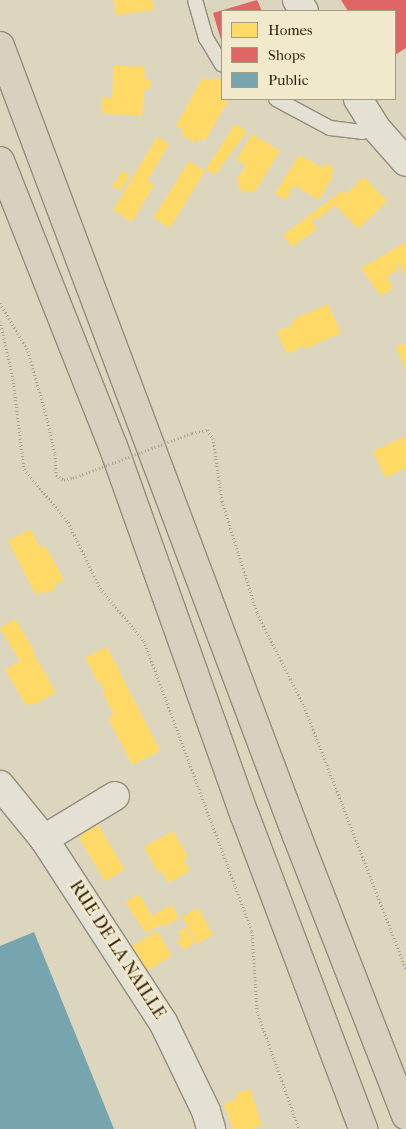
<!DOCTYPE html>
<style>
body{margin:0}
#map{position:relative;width:406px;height:1129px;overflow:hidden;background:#ddd6be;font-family:"IM FELL French Canon",serif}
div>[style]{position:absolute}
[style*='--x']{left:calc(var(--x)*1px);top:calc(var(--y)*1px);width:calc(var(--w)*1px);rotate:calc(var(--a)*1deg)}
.homes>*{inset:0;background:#ffd966;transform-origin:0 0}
.shops>*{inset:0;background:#e06666}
.public>*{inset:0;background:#76a5af}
.path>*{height:3px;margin-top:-1.5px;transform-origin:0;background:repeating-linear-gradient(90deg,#a4a095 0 1px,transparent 0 3.5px)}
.roads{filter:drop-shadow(1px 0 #938c7d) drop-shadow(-1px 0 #938c7d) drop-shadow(0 1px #938c7d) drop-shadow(0 -1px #938c7d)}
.lane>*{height:14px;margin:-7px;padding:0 7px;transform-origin:7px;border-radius:7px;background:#e4e0d4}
.street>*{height:28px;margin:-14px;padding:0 14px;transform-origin:14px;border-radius:14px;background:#e4e0d4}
.primary>*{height:28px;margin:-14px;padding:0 14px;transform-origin:14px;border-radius:14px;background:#d8d1bf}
.path-bridge>*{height:3px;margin-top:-1.5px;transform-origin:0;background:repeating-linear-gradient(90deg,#a4a095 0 1px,transparent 0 3.5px)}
span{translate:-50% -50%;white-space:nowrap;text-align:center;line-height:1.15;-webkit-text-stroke:5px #f1e9cc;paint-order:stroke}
.street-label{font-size:18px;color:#362412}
.legend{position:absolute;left:221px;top:10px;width:175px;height:90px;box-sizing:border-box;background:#f1e9cc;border:1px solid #a69a82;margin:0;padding:6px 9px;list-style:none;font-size:15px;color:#362412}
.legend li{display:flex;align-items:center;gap:10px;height:25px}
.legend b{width:25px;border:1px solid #a69a82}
</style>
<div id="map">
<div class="homes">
<i style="clip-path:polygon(114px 0,152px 0,154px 10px,116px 15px)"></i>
<i style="clip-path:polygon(114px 65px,145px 67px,145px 79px,151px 80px,150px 89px,144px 89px,142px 116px,102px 113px,102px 97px,112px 98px)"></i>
<i style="clip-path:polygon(203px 77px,211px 81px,213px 77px,222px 81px,222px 99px,229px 99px,205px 141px,199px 139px,196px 143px,181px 135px,184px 130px,176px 126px)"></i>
<i style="clip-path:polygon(235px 124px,247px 131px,215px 175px,206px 169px)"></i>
<i style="clip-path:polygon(252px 134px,280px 151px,254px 193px,249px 190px,247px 193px,238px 188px,240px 184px,236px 181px,246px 165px,236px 160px)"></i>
<i style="clip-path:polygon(157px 137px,169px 144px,147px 181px,154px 185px,132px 222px,113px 210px)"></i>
<i style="clip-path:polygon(299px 155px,323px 168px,326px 163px,334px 168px,331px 173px,334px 174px,319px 200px,294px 185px,286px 200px,275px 194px)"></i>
<i style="left:189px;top:161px;width:19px;height:67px;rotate:32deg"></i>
<i style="left:122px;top:171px;width:9px;height:18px;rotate:32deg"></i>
<i style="clip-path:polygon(364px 177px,387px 201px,358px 229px,335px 205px,317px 220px,316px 218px,311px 221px,317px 229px,292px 247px,283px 235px,342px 191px,346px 194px)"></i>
<i style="clip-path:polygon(406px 242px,406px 276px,399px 264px,396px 265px,398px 270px,387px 276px,393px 288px,381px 296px,361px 268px)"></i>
<i style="clip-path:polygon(328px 304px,341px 333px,305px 349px,304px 346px,287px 354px,277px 332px,294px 324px,292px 320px)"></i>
<i style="clip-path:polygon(406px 343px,406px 370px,396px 347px)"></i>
<i style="clip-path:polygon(406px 436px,406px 468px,385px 478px,373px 451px)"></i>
<i style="clip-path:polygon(30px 529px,40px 548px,45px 545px,64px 580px,55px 585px,56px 588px,45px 594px,44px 591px,36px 595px,8px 541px)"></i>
<i style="clip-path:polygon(15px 619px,35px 652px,33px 653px,56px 692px,36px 704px,26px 705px,5px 670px,20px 661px,0 628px)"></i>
<i style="clip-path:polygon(107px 647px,160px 751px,132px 765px,108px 718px,114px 715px,102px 691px,105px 690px,102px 684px,100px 685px,85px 658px)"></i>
<i style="left:98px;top:825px;width:52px;height:23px;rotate:59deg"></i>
<i style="clip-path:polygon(173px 831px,188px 857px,184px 859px,190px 871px,168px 883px,162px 872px,158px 873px,144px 847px)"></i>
<i style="clip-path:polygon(139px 894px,152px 916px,171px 905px,179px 918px,163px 927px,162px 924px,146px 933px,125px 902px)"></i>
<i style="left:198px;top:908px;width:31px;height:18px;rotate:61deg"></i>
<i style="clip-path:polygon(186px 927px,195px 943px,183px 950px,177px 940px,182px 938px,178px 932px)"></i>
<i style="left:157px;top:931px;width:29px;height:30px;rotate:59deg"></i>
<i style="clip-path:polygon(250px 1089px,262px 1125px,252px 1129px,233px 1129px,224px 1104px,237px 1099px,235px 1094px)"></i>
</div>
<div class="shops">
<i style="clip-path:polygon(257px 0,262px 11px,222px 11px,222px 43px,213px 13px)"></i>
<i style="clip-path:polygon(341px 0,406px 0,406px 48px,395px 55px,395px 11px,348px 11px)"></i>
</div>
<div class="public">
<i style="clip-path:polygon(34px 932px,114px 1129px,0 1129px,0 946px)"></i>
</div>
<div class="path">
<i style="--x:0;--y:303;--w:56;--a:59.7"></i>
<i style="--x:28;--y:351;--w:62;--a:74.2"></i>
<i style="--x:45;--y:411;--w:44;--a:76.9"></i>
<i style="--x:55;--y:454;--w:21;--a:87"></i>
<i style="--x:56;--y:475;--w:9;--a:32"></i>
<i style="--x:64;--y:480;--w:9;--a:-13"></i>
<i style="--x:0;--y:321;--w:59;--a:77.4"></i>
<i style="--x:13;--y:379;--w:91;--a:83"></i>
<i style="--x:24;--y:469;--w:69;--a:50.3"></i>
<i style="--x:68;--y:522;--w:73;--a:64.1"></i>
<i style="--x:100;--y:588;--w:69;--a:50.3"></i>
<i style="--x:144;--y:641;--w:309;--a:69.6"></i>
<i style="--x:252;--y:931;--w:80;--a:86.4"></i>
<i style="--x:257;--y:1011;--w:125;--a:70.4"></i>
<i style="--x:192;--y:433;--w:15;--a:-11"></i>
<i style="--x:207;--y:430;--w:10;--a:53"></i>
<i style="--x:213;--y:438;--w:64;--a:81.9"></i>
<i style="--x:222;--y:501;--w:117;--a:72.6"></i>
<i style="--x:257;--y:613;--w:104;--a:63.2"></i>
<i style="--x:304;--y:706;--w:282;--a:68.8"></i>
</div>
<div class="roads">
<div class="lane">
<i style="--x:195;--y:0;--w:40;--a:74"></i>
<i style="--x:206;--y:38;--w:31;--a:59"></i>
<i style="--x:276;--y:99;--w:61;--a:28.2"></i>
<i style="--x:330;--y:128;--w:32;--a:7"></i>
<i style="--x:362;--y:132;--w:15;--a:-16"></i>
</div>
<div class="street">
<i style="--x:297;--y:0;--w:13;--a:58"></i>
<i style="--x:358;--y:99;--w:34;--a:58"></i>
<i style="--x:376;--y:128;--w:45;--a:48.6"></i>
<i style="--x:0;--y:785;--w:70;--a:50.8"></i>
<i style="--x:44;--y:839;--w:218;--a:57"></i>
<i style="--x:163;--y:1022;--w:99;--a:64.2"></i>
<i style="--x:206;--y:1111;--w:19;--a:74"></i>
<i style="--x:44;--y:839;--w:83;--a:-31.2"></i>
</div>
<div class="primary">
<i style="--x:0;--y:46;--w:844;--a:69.4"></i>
<i style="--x:297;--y:836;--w:300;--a:68.7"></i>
<i style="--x:0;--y:161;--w:307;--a:68.4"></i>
<i style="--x:113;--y:446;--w:393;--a:70.4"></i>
<i style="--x:245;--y:816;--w:335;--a:69.3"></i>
</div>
</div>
<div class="path-bridge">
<i style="--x:73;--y:478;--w:127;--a:-20.7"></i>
</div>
<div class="street-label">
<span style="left:117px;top:950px;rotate:57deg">RUE DE LA NAILLE</span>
</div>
<ul class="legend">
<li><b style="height:14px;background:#ffd966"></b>Homes</li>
<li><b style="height:14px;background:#e06666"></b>Shops</li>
<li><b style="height:14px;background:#76a5af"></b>Public</li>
</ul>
</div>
